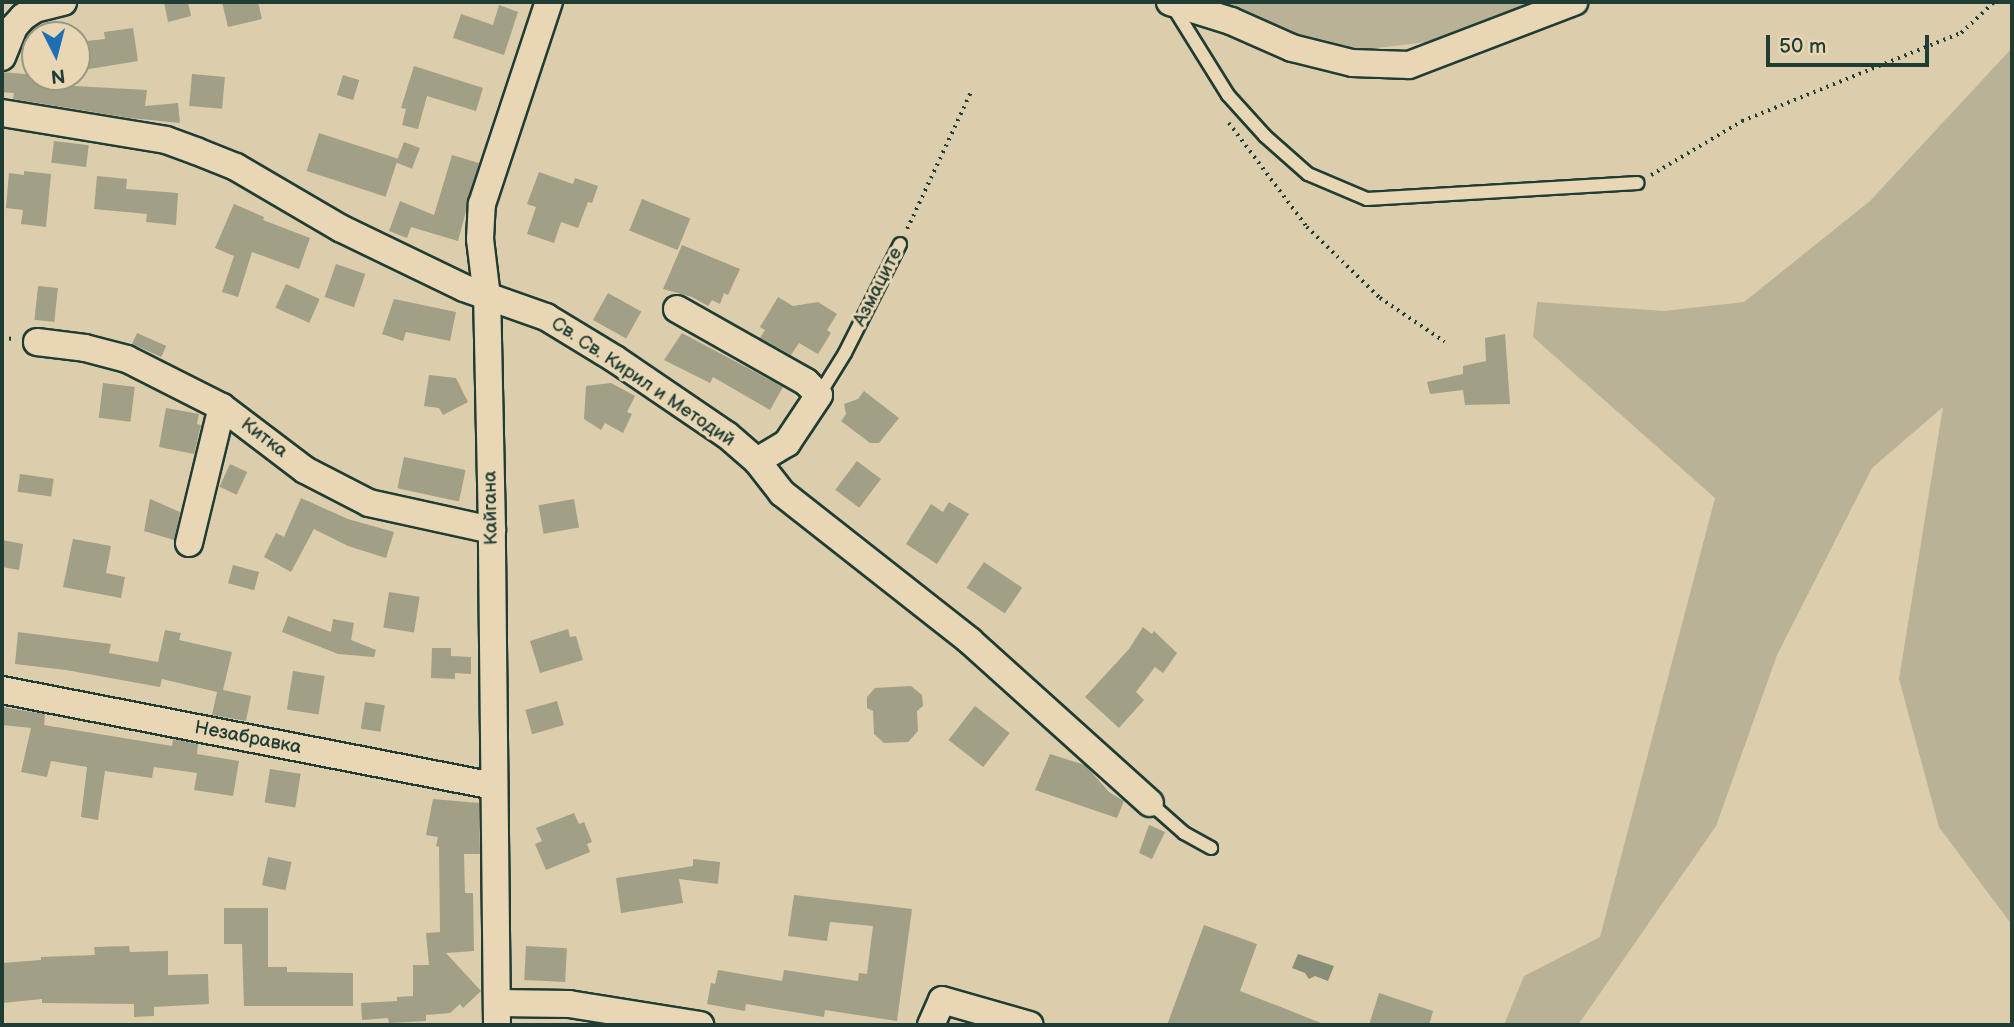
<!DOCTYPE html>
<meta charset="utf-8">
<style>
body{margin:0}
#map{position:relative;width:2014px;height:1027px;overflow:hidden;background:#dccdac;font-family:"Balsamiq Sans",sans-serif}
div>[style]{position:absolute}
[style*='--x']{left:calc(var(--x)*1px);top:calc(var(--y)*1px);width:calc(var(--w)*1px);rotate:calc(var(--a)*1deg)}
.green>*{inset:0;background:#b9b296}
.water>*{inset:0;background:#898e78}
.building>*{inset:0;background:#a29f87;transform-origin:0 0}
.path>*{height:3.5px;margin-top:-1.75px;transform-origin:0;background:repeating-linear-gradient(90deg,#1f3d34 0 2px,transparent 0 7px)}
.roads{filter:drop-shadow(2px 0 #1f3d34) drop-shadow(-2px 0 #1f3d34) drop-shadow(0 2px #1f3d34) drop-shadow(0 -2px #1f3d34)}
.service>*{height:12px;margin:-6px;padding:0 6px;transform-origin:6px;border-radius:6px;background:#e8d6b4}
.minor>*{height:26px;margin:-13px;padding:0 13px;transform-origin:13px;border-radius:13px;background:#e8d6b4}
span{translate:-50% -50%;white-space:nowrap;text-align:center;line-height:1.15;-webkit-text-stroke:6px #e8d6b4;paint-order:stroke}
.street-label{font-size:19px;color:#1f3d34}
.frame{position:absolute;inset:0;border:4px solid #1f3d34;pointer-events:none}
.north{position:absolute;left:21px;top:21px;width:70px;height:70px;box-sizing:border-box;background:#e8d6b4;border:2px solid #989981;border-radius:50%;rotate:174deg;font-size:19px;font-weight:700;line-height:28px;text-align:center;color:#1f3d34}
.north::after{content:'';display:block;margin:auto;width:24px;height:32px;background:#1f6fb2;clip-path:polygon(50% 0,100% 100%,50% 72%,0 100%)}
.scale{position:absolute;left:1766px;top:35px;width:163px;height:32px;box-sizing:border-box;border:4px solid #1f3d34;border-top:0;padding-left:9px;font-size:21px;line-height:24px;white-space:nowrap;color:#1f3d34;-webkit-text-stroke:5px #e8d6b4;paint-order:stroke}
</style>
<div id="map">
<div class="green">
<i style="clip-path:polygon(1168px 2px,1549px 2px,1436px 41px,1335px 53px,1252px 46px)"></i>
<i style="clip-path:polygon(2012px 48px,2012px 925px,1939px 827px,1899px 679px,1943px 407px,1872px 468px,1777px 655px,1716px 826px,1578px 1025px,1504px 1025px,1524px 976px,1600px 937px,1715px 498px,1533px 337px,1537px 302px,1664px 311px,1744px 302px,1870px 201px)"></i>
</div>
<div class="water">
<i style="clip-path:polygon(1298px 954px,1334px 966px,1328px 981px,1315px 976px,1309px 979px,1305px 973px,1292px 968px)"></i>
</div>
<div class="building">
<i style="clip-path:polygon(164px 2px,188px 2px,191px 16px,168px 22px)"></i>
<i style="clip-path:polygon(222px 2px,258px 2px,262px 19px,228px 27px)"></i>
<i style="clip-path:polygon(499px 5px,518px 12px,504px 55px,453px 38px,461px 14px,493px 25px)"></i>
<i style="clip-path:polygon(133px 28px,138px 61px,77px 71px,77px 42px,105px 39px,104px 32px)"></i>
<i style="clip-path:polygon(414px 66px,483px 88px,476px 111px,427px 96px,418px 129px,402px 125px,406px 109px,401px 108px)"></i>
<i style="clip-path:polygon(2px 72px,35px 75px,39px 77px,38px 84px,147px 90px,145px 106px,178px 103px,180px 123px,130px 118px,13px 99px,14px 93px,2px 92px)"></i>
<i style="left:192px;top:74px;width:33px;height:32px;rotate:5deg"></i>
<i style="left:343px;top:75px;width:17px;height:21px;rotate:17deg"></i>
<i style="left:319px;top:133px;width:83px;height:40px;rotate:18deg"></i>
<i style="left:54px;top:141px;width:35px;height:22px;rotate:7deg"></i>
<i style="left:404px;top:142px;width:17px;height:22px;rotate:21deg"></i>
<i style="clip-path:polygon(452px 155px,479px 163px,458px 241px,411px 227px,407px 238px,389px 231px,400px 201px,434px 215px)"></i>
<i style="clip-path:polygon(24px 171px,51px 174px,46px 227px,21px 224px,23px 210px,6px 208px,9px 173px,24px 175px)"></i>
<i style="clip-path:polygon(539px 172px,573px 184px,575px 178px,598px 186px,592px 203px,588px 202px,578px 228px,561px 222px,554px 243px,527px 234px,536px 207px,527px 204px)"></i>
<i style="clip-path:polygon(97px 176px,127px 179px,126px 189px,178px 193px,176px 225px,146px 222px,147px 214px,94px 209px)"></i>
<i style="left:642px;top:199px;width:52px;height:34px;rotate:22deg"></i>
<i style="clip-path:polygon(234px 204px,264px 217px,263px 220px,310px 238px,299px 269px,252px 252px,238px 297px,222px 292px,234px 256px,215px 248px)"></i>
<i style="clip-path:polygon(682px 245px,740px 269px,728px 295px,724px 293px,720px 304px,712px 300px,708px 306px,692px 297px,663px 289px)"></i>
<i style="left:336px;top:264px;width:31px;height:35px;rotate:19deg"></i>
<i style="left:286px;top:284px;width:37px;height:26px;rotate:24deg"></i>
<i style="left:38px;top:286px;width:20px;height:34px;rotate:6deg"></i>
<i style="left:608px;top:293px;width:38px;height:31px;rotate:29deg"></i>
<i style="clip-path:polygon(778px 297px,793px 306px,818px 302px,837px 314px,827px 330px,831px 333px,818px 354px,799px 343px,791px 355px,760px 338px,765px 330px,760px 327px)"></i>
<i style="clip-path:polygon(394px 299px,456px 312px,450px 341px,406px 332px,403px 341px,382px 334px)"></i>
<i style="left:137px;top:333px;width:32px;height:12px;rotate:24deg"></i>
<i style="clip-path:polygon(682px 333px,783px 387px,770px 410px,713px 377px,710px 383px,664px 360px)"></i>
<i style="clip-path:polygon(1505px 334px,1510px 404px,1465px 405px,1463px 390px,1430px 394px,1427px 382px,1463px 374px,1463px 366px,1486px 361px,1485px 338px)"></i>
<i style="clip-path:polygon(429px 375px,456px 378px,468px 402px,443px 415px,439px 408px,424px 406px)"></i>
<i style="left:103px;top:383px;width:32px;height:35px;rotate:7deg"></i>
<i style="clip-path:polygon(611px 383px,635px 396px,627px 412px,632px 414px,623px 433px,605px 423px,601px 430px,584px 419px,586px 386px)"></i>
<i style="clip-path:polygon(864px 391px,899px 418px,879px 443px,870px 443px,841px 421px,846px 414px,844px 404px,858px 399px)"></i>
<i style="clip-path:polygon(166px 408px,199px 414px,197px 424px,201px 425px,194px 454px,159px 447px)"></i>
<i style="left:404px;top:457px;width:63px;height:32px;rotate:12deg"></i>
<i style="left:857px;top:461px;width:30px;height:36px;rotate:37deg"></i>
<i style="left:230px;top:464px;width:19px;height:25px;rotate:25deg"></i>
<i style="left:20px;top:474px;width:34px;height:18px;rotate:8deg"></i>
<i style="clip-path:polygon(301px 498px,348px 519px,394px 532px,386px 558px,348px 546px,314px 529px,291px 572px,264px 557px,276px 533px,284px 537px)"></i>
<i style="clip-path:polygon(150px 499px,180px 512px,174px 540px,144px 531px)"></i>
<i style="left:574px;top:499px;width:29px;height:36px;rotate:80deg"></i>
<i style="clip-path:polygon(949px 502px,969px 514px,937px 564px,906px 544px,931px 504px,943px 512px)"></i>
<i style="clip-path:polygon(73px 539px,111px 546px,106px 573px,125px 577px,121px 598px,63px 587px)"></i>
<i style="clip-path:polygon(2px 540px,23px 544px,19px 570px,2px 567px)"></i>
<i style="left:984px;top:562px;width:46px;height:31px;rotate:34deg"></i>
<i style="left:233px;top:565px;width:27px;height:19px;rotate:15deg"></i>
<i style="left:389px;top:592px;width:31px;height:36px;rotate:9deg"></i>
<i style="clip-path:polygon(288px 616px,331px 632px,333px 619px,354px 623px,351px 640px,376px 650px,374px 657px,338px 654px,282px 632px)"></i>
<i style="clip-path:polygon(1143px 627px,1152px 634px,1154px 631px,1177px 653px,1163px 673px,1155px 667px,1136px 692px,1144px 700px,1119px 728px,1085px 697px,1129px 649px)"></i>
<i style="clip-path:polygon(568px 629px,570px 637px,576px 636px,583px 660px,540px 673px,530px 641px)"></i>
<i style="clip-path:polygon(165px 630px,181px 633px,179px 640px,232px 652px,223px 690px,251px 696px,246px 721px,212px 715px,217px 692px,162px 679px,160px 687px,66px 670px,15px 664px,18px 632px,111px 644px,109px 653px,158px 662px)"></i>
<i style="clip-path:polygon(432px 648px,451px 648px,451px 656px,471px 657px,471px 674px,455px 673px,455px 679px,431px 678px)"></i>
<i style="left:293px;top:671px;width:32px;height:39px;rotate:9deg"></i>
<i style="clip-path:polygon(911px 686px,922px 695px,923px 706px,917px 711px,918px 731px,908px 742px,884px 743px,874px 734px,873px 711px,867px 708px,867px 697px,875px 688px)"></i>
<i style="left:557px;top:701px;width:25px;height:33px;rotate:74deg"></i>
<i style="left:365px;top:702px;width:20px;height:27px;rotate:9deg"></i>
<i style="left:975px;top:706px;width:44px;height:43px;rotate:38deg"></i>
<i style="clip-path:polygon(2px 707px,45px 714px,44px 725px,172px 746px,173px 739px,198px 744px,197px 754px,239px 761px,233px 796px,194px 790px,197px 773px,154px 767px,152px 778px,105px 771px,98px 820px,81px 817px,87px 767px,51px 761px,47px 777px,21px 772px,31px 728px,2px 725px)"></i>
<i style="clip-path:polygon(1050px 754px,1085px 765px,1109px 792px,1124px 801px,1117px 818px,1035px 790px)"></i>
<i style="left:270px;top:769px;width:31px;height:34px;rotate:9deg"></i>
<i style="clip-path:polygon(433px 799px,479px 803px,480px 854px,464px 854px,465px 893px,473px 893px,474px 951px,446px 953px,481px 991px,463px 1008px,460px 1004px,450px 1013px,426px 1015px,426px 1021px,389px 1023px,388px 1018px,362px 1020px,361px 1003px,397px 1001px,397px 997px,413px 996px,413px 965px,429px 965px,426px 933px,440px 932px,439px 847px,436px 846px,438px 837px,426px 835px)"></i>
<i style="clip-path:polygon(574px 813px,579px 824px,584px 822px,592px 842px,587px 844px,590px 852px,546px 870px,535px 844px,542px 841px,536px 828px)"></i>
<i style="clip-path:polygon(1149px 825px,1165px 832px,1152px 859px,1139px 853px)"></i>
<i style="left:268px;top:857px;width:24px;height:29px;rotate:12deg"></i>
<i style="clip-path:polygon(693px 859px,720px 862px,718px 884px,679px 879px,683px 903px,621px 913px,616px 878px,693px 866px)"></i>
<i style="clip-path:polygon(794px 895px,912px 909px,897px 1021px,825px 1010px,824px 1017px,746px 1004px,745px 1011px,707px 1004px,711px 983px,715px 984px,718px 970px,782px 981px,784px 970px,858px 981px,859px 973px,867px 974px,873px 926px,830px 922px,827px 941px,788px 936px)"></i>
<i style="clip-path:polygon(224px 908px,268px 908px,268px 967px,287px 967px,287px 972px,353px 973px,353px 1006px,244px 1006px,242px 944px,224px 944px)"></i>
<i style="clip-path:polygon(1204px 925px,1257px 944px,1240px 991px,1326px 1025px,1167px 1025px)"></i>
<i style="clip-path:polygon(129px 946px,130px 952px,168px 951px,168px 975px,208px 974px,209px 1004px,154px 1007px,154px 1016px,134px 1017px,134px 1004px,42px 1003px,42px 999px,2px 1003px,2px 963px,41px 960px,41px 957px,95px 955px,94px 947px)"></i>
<i style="left:526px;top:946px;width:41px;height:34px;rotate:3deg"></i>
<i style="clip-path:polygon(1379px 993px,1433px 1011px,1429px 1025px,1369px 1025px)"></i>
</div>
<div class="path">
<i style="--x:1229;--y:123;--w:130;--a:53.1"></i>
<i style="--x:1307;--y:227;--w:102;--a:44.2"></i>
<i style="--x:1380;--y:298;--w:78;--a:34.1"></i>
<i style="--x:1651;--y:175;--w:106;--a:-30.7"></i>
<i style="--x:1742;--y:121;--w:236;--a:-21.9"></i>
<i style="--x:1961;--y:33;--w:45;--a:-43.2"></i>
<i style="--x:907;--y:229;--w:151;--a:-65"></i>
<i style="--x:2;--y:338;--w:12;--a:5"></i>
</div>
<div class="roads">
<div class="service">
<i style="--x:1172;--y:5;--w:106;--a:58.1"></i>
<i style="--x:1228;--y:95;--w:55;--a:47.9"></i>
<i style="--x:1265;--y:136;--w:57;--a:41.5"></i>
<i style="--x:1308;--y:174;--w:64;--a:23"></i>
<i style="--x:1367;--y:199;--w:271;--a:-3.4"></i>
<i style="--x:819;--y:395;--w:49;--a:-58.2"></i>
<i style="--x:845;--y:353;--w:122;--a:-63.2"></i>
<i style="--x:1150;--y:803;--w:45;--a:41.4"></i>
<i style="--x:1184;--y:833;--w:31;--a:29"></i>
</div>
<div class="minor">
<i style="--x:1170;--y:2;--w:64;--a:17.3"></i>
<i style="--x:1231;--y:21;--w:67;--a:23.9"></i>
<i style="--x:1292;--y:48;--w:62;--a:14"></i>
<i style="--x:1352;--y:63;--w:57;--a:2"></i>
<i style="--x:1409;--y:65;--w:177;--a:-20.9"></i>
<i style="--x:2;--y:57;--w:32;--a:-68"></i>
<i style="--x:14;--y:27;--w:13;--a:-48"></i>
<i style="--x:23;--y:17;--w:14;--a:-34"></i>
<i style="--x:35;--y:9;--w:29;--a:-14"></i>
<i style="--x:2;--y:113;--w:166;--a:9.3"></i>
<i style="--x:166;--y:140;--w:32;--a:20"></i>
<i style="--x:196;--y:151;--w:43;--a:21.8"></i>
<i style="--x:236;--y:167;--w:121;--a:30.4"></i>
<i style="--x:340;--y:228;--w:138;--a:25.8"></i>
<i style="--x:464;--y:288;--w:87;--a:19.5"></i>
<i style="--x:546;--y:317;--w:81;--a:31.3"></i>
<i style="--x:615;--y:359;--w:135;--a:34.2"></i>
<i style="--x:727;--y:435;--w:40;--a:41"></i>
<i style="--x:757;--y:461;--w:41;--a:52"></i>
<i style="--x:782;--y:493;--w:239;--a:38.2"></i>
<i style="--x:970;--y:641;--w:242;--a:42"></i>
<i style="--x:677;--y:309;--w:148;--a:29.5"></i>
<i style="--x:806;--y:382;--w:18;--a:45"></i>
<i style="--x:819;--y:395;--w:58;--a:123.7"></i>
<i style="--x:787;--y:443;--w:35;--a:149"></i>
<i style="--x:37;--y:342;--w:48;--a:7.1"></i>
<i style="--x:85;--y:348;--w:43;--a:14.7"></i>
<i style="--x:127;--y:359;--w:106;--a:26.8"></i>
<i style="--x:222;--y:407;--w:104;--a:37.2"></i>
<i style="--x:305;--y:470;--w:72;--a:27.3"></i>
<i style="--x:369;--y:503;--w:126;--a:12.4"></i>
<i style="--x:189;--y:543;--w:140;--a:-76.4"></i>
<i style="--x:2;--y:690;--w:501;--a:11.04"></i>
<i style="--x:497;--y:1003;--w:72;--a:0.8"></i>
<i style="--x:569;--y:1004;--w:133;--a:9.1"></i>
<i style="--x:497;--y:1025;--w:495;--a:-90.6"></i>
<i style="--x:492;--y:530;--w:233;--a:-91.2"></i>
<i style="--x:487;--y:297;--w:58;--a:-96.9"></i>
<i style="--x:480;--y:239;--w:35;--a:-87"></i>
<i style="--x:482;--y:204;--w:213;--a:-71.7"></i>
<i style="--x:931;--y:1025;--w:27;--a:-66"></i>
<i style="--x:942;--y:1000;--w:91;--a:15.9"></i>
</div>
</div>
<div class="street-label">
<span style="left:878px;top:287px;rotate:-63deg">Азмаците</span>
<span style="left:643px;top:382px;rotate:34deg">Св. Св. Кирил и Методий</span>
<span style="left:264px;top:438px;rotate:37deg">Китка</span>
<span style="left:491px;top:508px;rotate:-91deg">Кайгана</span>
<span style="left:248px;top:738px;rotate:11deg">Незабравка</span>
</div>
<div class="frame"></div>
<div class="north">N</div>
<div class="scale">50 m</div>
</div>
